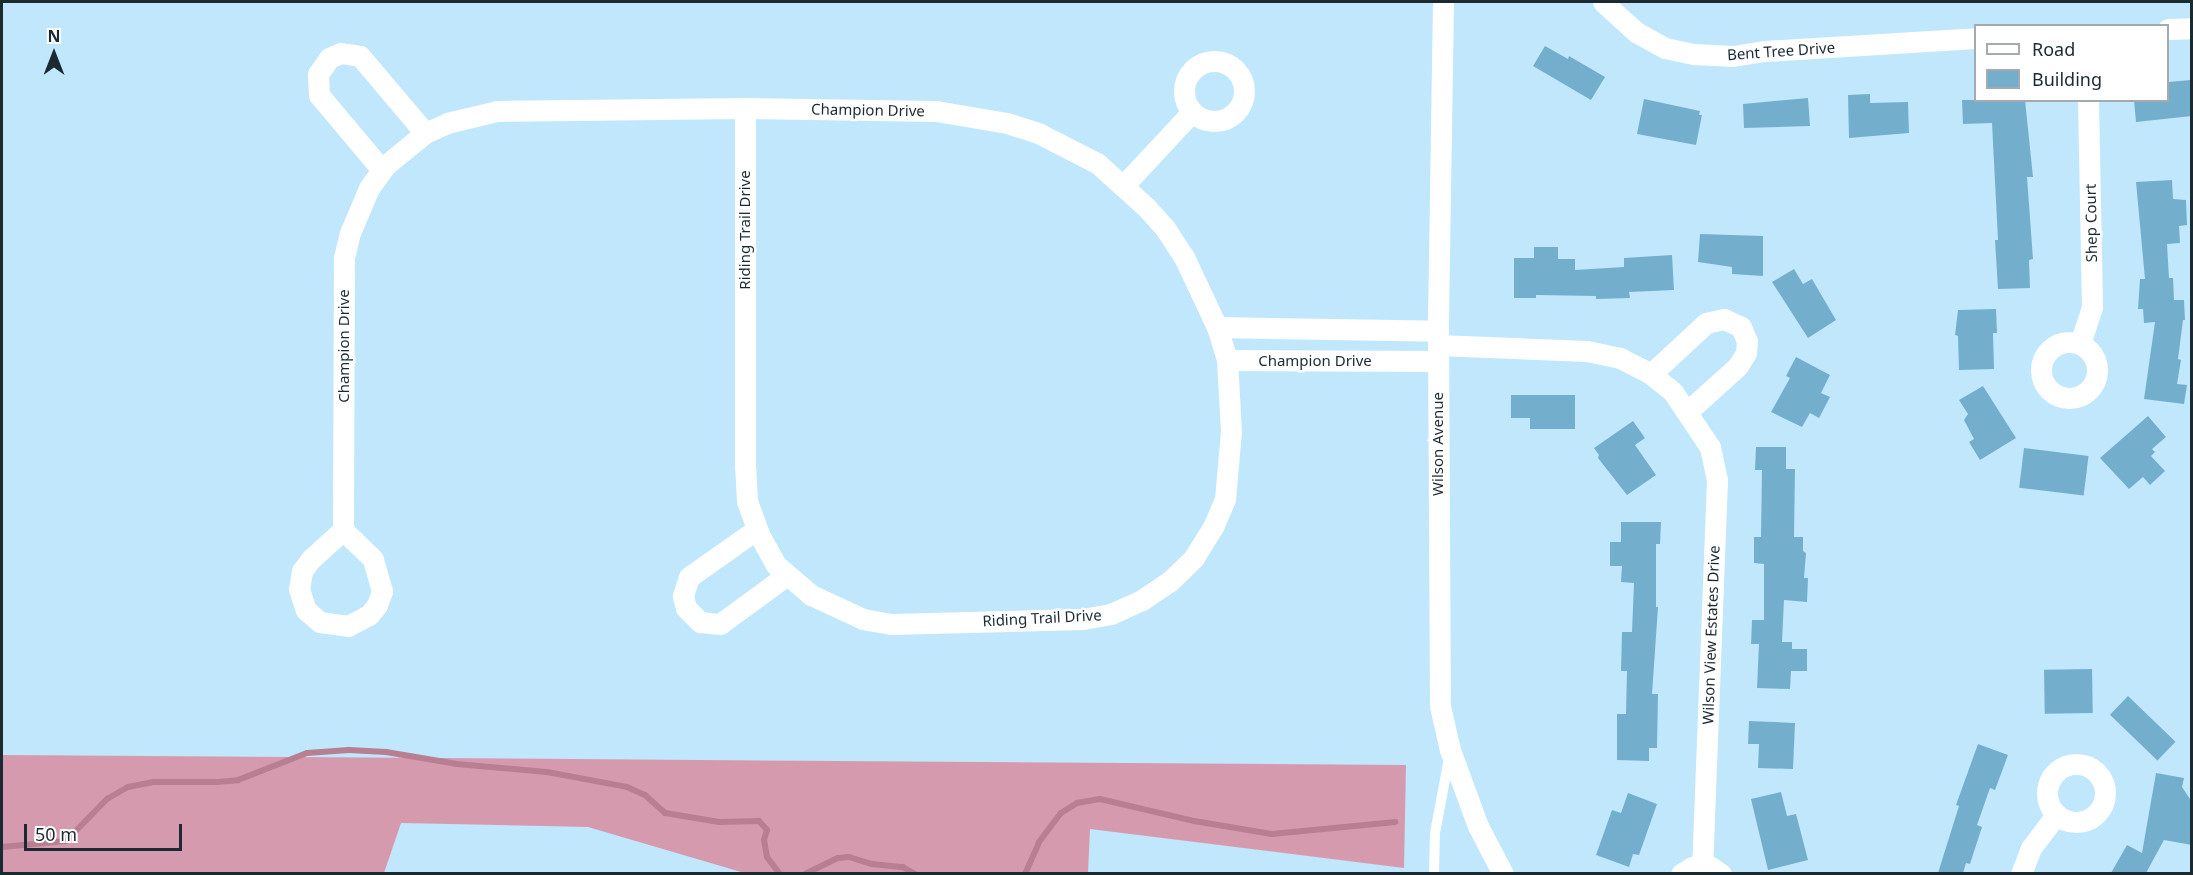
<!DOCTYPE html>
<style>
body{margin:0}
#map{position:relative;width:2193px;height:875px;overflow:hidden;background:#c1e7fc;font-family:"Noto Sans",sans-serif}
div>[style]{position:absolute}
[style*='--x']{left:calc(var(--x)*1px);top:calc(var(--y)*1px);width:calc(var(--w)*1px);rotate:calc(var(--a)*1deg)}
.forest>*{inset:0;background:#d69aae}
.stream>*{height:6px;margin:-3px;padding:0 3px;transform-origin:3px;border-radius:3px;background:#b87f92}
.building>*{inset:0;background:#73afcd;transform-origin:0 0}
.service>*{height:10px;margin:-5px;padding:0 5px;transform-origin:5px;border-radius:5px;background:#fff}
.minor>*{height:21px;margin:-10.5px;padding:0 10.5px;transform-origin:10.5px;border-radius:10.5px;background:#fff}
.minor>.ring{margin:-10.5px;padding:0;box-sizing:content-box;background:none;border:21px solid #fff;border-radius:50%}
span{translate:-50% -50%;white-space:nowrap;text-align:center;line-height:1.15;-webkit-text-stroke:5px #fff;paint-order:stroke}
.street-label{font-size:15px;color:#1b2a31}
.frame{position:absolute;inset:0;border:3px solid #1b2a31;pointer-events:none}
.legend{position:absolute;left:1974px;top:24px;width:195px;height:78px;box-sizing:border-box;background:#fff;border:2px solid #a4aaad;margin:0;padding:8px 10px;list-style:none;font-size:18px;color:#1b2a31}
.legend li{display:flex;align-items:center;gap:12px;height:30px}
.legend b{width:30px;border:2px solid #a4aaad}
.north{position:absolute;left:24px;top:24px;width:60px;height:60px;-webkit-text-stroke:4px #fff;paint-order:stroke;rotate:0deg;font-size:16px;font-weight:700;line-height:24px;text-align:center;color:#1b2a31}
.north::after{content:'';display:block;margin:auto;width:21px;height:27px;background:#1b2a31;clip-path:polygon(50% 0,100% 100%,50% 72%,0 100%)}
.scale{position:absolute;left:24px;top:824px;width:158px;height:27px;box-sizing:border-box;border:3px solid #1b2a31;border-top:0;padding-left:8px;font-size:18px;line-height:21px;white-space:nowrap;color:#1b2a31;-webkit-text-stroke:4px #fff;paint-order:stroke}
</style>
<div id="map">
<div class="forest">
<i style="clip-path:polygon(2px 755px,1406px 765px,1404px 868px,1090px 829px,1088px 873px,748px 874px,588px 827px,401px 823px,384px 873px,2px 873px)"></i>
</div>
<div class="stream">
<i style="--x:2;--y:847;--w:64;--a:-5.4"></i>
<i style="--x:66;--y:841;--w:59;--a:-45.7"></i>
<i style="--x:107;--y:799;--w:24;--a:-30"></i>
<i style="--x:128;--y:787;--w:26;--a:-11"></i>
<i style="--x:154;--y:782;--w:63;--a:0"></i>
<i style="--x:217;--y:782;--w:21;--a:-5"></i>
<i style="--x:238;--y:780;--w:74;--a:-21.4"></i>
<i style="--x:307;--y:753;--w:42;--a:-4.1"></i>
<i style="--x:349;--y:750;--w:37;--a:3"></i>
<i style="--x:386;--y:752;--w:72;--a:9.6"></i>
<i style="--x:457;--y:764;--w:90;--a:5.1"></i>
<i style="--x:547;--y:772;--w:81;--a:10.6"></i>
<i style="--x:627;--y:787;--w:20;--a:24"></i>
<i style="--x:645;--y:795;--w:27;--a:42"></i>
<i style="--x:665;--y:813;--w:55;--a:9.5"></i>
<i style="--x:719;--y:822;--w:40;--a:-1.4"></i>
<i style="--x:759;--y:821;--w:12;--a:48"></i>
<i style="--x:767;--y:830;--w:10;--a:107"></i>
<i style="--x:764;--y:840;--w:17;--a:80"></i>
<i style="--x:767;--y:857;--w:21;--a:53"></i>
<i style="--x:805;--y:874;--w:37;--a:-26"></i>
<i style="--x:838;--y:858;--w:11;--a:-5"></i>
<i style="--x:849;--y:857;--w:24;--a:17"></i>
<i style="--x:872;--y:864;--w:31;--a:6"></i>
<i style="--x:903;--y:867;--w:14;--a:30"></i>
<i style="--x:1025;--y:874;--w:35;--a:-66"></i>
<i style="--x:1039;--y:842;--w:36;--a:-53"></i>
<i style="--x:1061;--y:813;--w:19;--a:-32"></i>
<i style="--x:1077;--y:803;--w:23;--a:-10"></i>
<i style="--x:1100;--y:799;--w:97;--a:13.2"></i>
<i style="--x:1194;--y:821;--w:79;--a:9.5"></i>
<i style="--x:1272;--y:834;--w:124;--a:-5.6"></i>
</div>
<div class="building">
<i style="clip-path:polygon(1545px 46px,1568px 59px,1569px 56px,1605px 77px,1591px 100px,1533px 66px)"></i>
<i style="clip-path:polygon(2191px 80px,2192px 116px,2136px 122px,2134px 100px,2168px 100px,2168px 82px)"></i>
<i style="clip-path:polygon(1870px 94px,1870px 103px,1908px 102px,1909px 133px,1849px 138px,1848px 95px)"></i>
<i style="clip-path:polygon(1808px 98px,1810px 126px,1744px 128px,1743px 104px)"></i>
<i style="clip-path:polygon(1644px 99px,1700px 111px,1699px 115px,1702px 115px,1696px 145px,1637px 134px)"></i>
<i style="clip-path:polygon(1962px 100px,2025px 100px,2033px 177px,2027px 177px,2033px 259px,2029px 260px,2030px 288px,1998px 289px,1995px 240px,1998px 240px,1992px 123px,1963px 124px)"></i>
<i style="clip-path:polygon(2172px 180px,2173px 199px,2186px 200px,2187px 225px,2179px 226px,2180px 243px,2167px 244px,2169px 278px,2173px 278px,2174px 300px,2184px 300px,2185px 320px,2183px 320px,2178px 359px,2181px 360px,2177px 384px,2187px 385px,2184px 404px,2144px 399px,2155px 322px,2144px 323px,2143px 309px,2138px 309px,2140px 279px,2145px 279px,2136px 182px)"></i>
<i style="clip-path:polygon(1700px 234px,1763px 236px,1763px 276px,1732px 274px,1732px 267px,1698px 262px)"></i>
<i style="clip-path:polygon(1534px 247px,1558px 247px,1558px 259px,1575px 259px,1575px 270px,1624px 267px,1624px 258px,1672px 255px,1674px 290px,1629px 292px,1630px 298px,1596px 299px,1596px 296px,1536px 295px,1536px 298px,1514px 298px,1514px 258px,1534px 258px)"></i>
<i style="clip-path:polygon(1794px 269px,1803px 284px,1812px 279px,1836px 320px,1808px 338px,1772px 282px)"></i>
<i style="clip-path:polygon(1996px 309px,1997px 333px,1993px 333px,1994px 369px,1959px 370px,1958px 336px,1955px 335px,1958px 310px)"></i>
<i style="clip-path:polygon(1796px 357px,1830px 375px,1821px 393px,1830px 397px,1819px 418px,1810px 413px,1802px 427px,1771px 412px,1790px 378px,1786px 376px)"></i>
<i style="clip-path:polygon(1983px 386px,2016px 438px,1980px 460px,1969px 442px,1974px 439px,1964px 420px,1968px 414px,1959px 400px)"></i>
<i style="clip-path:polygon(1511px 395px,1575px 395px,1575px 429px,1530px 429px,1530px 418px,1511px 418px)"></i>
<i style="clip-path:polygon(2148px 416px,2166px 437px,2152px 449px,2155px 452px,2151px 456px,2165px 471px,2150px 485px,2143px 477px,2129px 489px,2100px 458px)"></i>
<i style="clip-path:polygon(1633px 421px,1645px 438px,1635px 445px,1656px 475px,1627px 495px,1598px 458px,1599px 455px,1594px 448px)"></i>
<i style="clip-path:polygon(1756px 447px,1786px 447px,1786px 469px,1795px 469px,1794px 537px,1803px 537px,1803px 551px,1806px 553px,1804px 578px,1808px 578px,1807px 602px,1784px 600px,1782px 642px,1792px 642px,1792px 649px,1807px 649px,1807px 671px,1791px 671px,1790px 689px,1757px 688px,1759px 644px,1751px 644px,1752px 620px,1764px 620px,1764px 564px,1754px 563px,1754px 537px,1761px 537px,1762px 470px,1755px 470px)"></i>
<i style="left:2024px;top:448px;width:65px;height:40px;rotate:7deg"></i>
<i style="clip-path:polygon(1621px 522px,1661px 522px,1660px 544px,1656px 544px,1656px 607px,1658px 607px,1652px 694px,1658px 694px,1657px 748px,1649px 748px,1649px 761px,1617px 760px,1617px 714px,1626px 714px,1627px 671px,1621px 671px,1622px 632px,1632px 632px,1634px 583px,1621px 582px,1622px 566px,1610px 566px,1610px 542px,1621px 542px)"></i>
<i style="left:2092px;top:669px;width:44px;height:48px;rotate:89deg"></i>
<i style="left:2128px;top:696px;width:66px;height:26px;rotate:44deg"></i>
<i style="clip-path:polygon(1749px 721px,1795px 723px,1793px 769px,1758px 768px,1759px 744px,1748px 744px)"></i>
<i style="clip-path:polygon(1978px 744px,2008px 755px,1995px 790px,1990px 788px,1977px 825px,1982px 827px,1970px 864px,1966px 863px,1963px 873px,1938px 873px,1959px 806px,1956px 805px)"></i>
<i style="clip-path:polygon(2156px 773px,2184px 778px,2182px 787px,2192px 802px,2192px 845px,2164px 840px,2146px 873px,2111px 873px,2127px 845px,2142px 853px)"></i>
<i style="clip-path:polygon(1781px 792px,1787px 816px,1796px 814px,1808px 860px,1768px 870px,1751px 799px)"></i>
<i style="clip-path:polygon(1628px 793px,1657px 804px,1639px 855px,1633px 854px,1629px 867px,1596px 855px,1612px 810px,1621px 813px)"></i>
</div>
<div class="service">
<i style="--x:1434;--y:874;--w:41;--a:-88.6"></i>
<i style="--x:1435;--y:833;--w:76;--a:-79.4"></i>
</div>
<div class="minor">
<i style="--x:1443;--y:2;--w:329;--a:90.9"></i>
<i style="--x:1438;--y:331;--w:375;--a:89.7"></i>
<i style="--x:1440;--y:706;--w:45;--a:77.2"></i>
<i style="--x:1450;--y:750;--w:81;--a:69.8"></i>
<i style="--x:1478;--y:826;--w:54;--a:62.5"></i>
<i style="--x:1603;--y:2;--w:45;--a:42.3"></i>
<i style="--x:1636;--y:32;--w:33;--a:29"></i>
<i style="--x:1665;--y:48;--w:30;--a:12"></i>
<i style="--x:1694;--y:54;--w:39;--a:3"></i>
<i style="--x:1733;--y:56;--w:32;--a:-9"></i>
<i style="--x:1765;--y:51;--w:211;--a:-3.5"></i>
<i style="--x:2168;--y:29;--w:24;--a:-2"></i>
<i class="ring" style="left:1184px;top:61px;width:39px;height:39px"></i>
<i style="--x:382;--y:170;--w:98;--a:-130"></i>
<i style="--x:319;--y:95;--w:21;--a:-93"></i>
<i style="--x:318;--y:74;--w:19;--a:-55"></i>
<i style="--x:329;--y:58;--w:13;--a:-23"></i>
<i style="--x:341;--y:53;--w:19;--a:9"></i>
<i style="--x:360;--y:56;--w:101;--a:49.8"></i>
<i style="--x:1123;--y:186;--w:101;--a:-47"></i>
<i style="--x:1217;--y:327;--w:221;--a:1"></i>
<i class="ring" style="left:2041px;top:342px;width:35px;height:35px"></i>
<i style="--x:2080;--y:344;--w:39;--a:-72"></i>
<i style="--x:2092;--y:307;--w:207;--a:-91.1"></i>
<i style="--x:1438;--y:345;--w:149;--a:2.3"></i>
<i style="--x:1587;--y:351;--w:34;--a:12"></i>
<i style="--x:1620;--y:358;--w:35;--a:27"></i>
<i style="--x:1651;--y:374;--w:28;--a:39"></i>
<i style="--x:1673;--y:392;--w:66;--a:56.1"></i>
<i style="--x:1710;--y:447;--w:34;--a:78"></i>
<i style="--x:1717;--y:480;--w:385;--a:92.2"></i>
<i style="--x:1227;--y:360;--w:211;--a:0.3"></i>
<i style="--x:1651;--y:374;--w:75;--a:-42.8"></i>
<i style="--x:1706;--y:323;--w:18;--a:-13"></i>
<i style="--x:1724;--y:319;--w:19;--a:25"></i>
<i style="--x:1741;--y:327;--w:15;--a:67"></i>
<i style="--x:1747;--y:341;--w:12;--a:95"></i>
<i style="--x:1746;--y:353;--w:15;--a:122"></i>
<i style="--x:1738;--y:366;--w:67;--a:138"></i>
<i style="--x:757;--y:529;--w:83;--a:144.8"></i>
<i style="--x:689;--y:577;--w:20;--a:108"></i>
<i style="--x:683;--y:596;--w:12;--a:76"></i>
<i style="--x:686;--y:608;--w:20;--a:45"></i>
<i style="--x:700;--y:622;--w:20;--a:6"></i>
<i style="--x:720;--y:624;--w:83;--a:-36.2"></i>
<i style="--x:343;--y:530;--w:43;--a:137.8"></i>
<i style="--x:311;--y:559;--w:15;--a:127"></i>
<i style="--x:302;--y:571;--w:18;--a:99"></i>
<i style="--x:299;--y:589;--w:22;--a:72"></i>
<i style="--x:306;--y:610;--w:18;--a:41"></i>
<i style="--x:320;--y:622;--w:28;--a:8"></i>
<i style="--x:348;--y:626;--w:24;--a:-28"></i>
<i style="--x:369;--y:615;--w:13;--a:-51"></i>
<i style="--x:377;--y:605;--w:15;--a:-70"></i>
<i style="--x:382;--y:591;--w:33;--a:-106"></i>
<i style="--x:373;--y:559;--w:42;--a:-136"></i>
<i style="--x:343;--y:530;--w:272;--a:-89.8"></i>
<i style="--x:344;--y:258;--w:26;--a:-77"></i>
<i style="--x:350;--y:233;--w:49;--a:-67.1"></i>
<i style="--x:369;--y:188;--w:29;--a:-54"></i>
<i style="--x:386;--y:165;--w:50;--a:-39.4"></i>
<i style="--x:425;--y:133;--w:24;--a:-24"></i>
<i style="--x:447;--y:123;--w:51;--a:-13.5"></i>
<i style="--x:497;--y:111;--w:248;--a:-0.7"></i>
<i style="--x:745;--y:108;--w:191;--a:0.9"></i>
<i style="--x:936;--y:111;--w:72;--a:9.6"></i>
<i style="--x:1007;--y:123;--w:35;--a:18"></i>
<i style="--x:1040;--y:134;--w:64;--a:27"></i>
<i style="--x:1097;--y:163;--w:66;--a:41.9"></i>
<i style="--x:1146;--y:207;--w:28;--a:48"></i>
<i style="--x:1165;--y:228;--w:35;--a:57"></i>
<i style="--x:1184;--y:257;--w:77;--a:64.8"></i>
<i style="--x:1217;--y:327;--w:34;--a:73"></i>
<i style="--x:1227;--y:360;--w:71;--a:86.8"></i>
<i style="--x:1231;--y:431;--w:68;--a:95"></i>
<i style="--x:1225;--y:499;--w:30;--a:113"></i>
<i style="--x:1213;--y:527;--w:36;--a:122"></i>
<i style="--x:1194;--y:558;--w:33;--a:136"></i>
<i style="--x:1170;--y:581;--w:34;--a:146"></i>
<i style="--x:1142;--y:600;--w:34;--a:156"></i>
<i style="--x:1111;--y:614;--w:28;--a:170"></i>
<i style="--x:1083;--y:619;--w:192;--a:178.5"></i>
<i style="--x:891;--y:624;--w:28;--a:-170"></i>
<i style="--x:863;--y:619;--w:57;--a:-155.2"></i>
<i style="--x:811;--y:595;--w:46;--a:-139.4"></i>
<i style="--x:776;--y:565;--w:35;--a:-119"></i>
<i style="--x:759;--y:534;--w:35;--a:-110"></i>
<i style="--x:747;--y:501;--w:33;--a:-93"></i>
<i style="--x:745;--y:468;--w:360;--a:-90"></i>
<i class="ring" style="left:2047px;top:764px;width:37px;height:37px"></i>
<i style="--x:1681;--y:874;--w:13;--a:-32"></i>
<i style="--x:1692;--y:867;--w:10;--a:-11"></i>
<i style="--x:1702;--y:865;--w:9;--a:13"></i>
<i style="--x:1711;--y:867;--w:12;--a:35"></i>
<i style="--x:2021;--y:874;--w:28;--a:-69"></i>
<i style="--x:2031;--y:848;--w:41;--a:-52.9"></i>
</div>
<div class="street-label">
<span style="left:1781px;top:51px;rotate:-4deg">Bent Tree Drive</span>
<span style="left:868px;top:110px;rotate:1deg">Champion Drive</span>
<span style="left:2091px;top:223px;rotate:-91deg">Shep Court</span>
<span style="left:745px;top:230px;rotate:-90deg">Riding Trail Drive</span>
<span style="left:344px;top:346px;rotate:-90deg">Champion Drive</span>
<span style="left:1315px;top:361px">Champion Drive</span>
<span style="left:1438px;top:444px;rotate:-90deg">Wilson Avenue</span>
<span style="left:1042px;top:618px;rotate:-3deg">Riding Trail Drive</span>
<span style="left:1711px;top:635px;rotate:-88deg">Wilson View Estates Drive</span>
</div>
<div class="frame"></div>
<ul class="legend">
<li><b style="height:8px;background:#fff"></b>Road</li>
<li><b style="height:16px;background:#73afcd"></b>Building</li>
</ul>
<div class="north">N</div>
<div class="scale">50 m</div>
</div>
